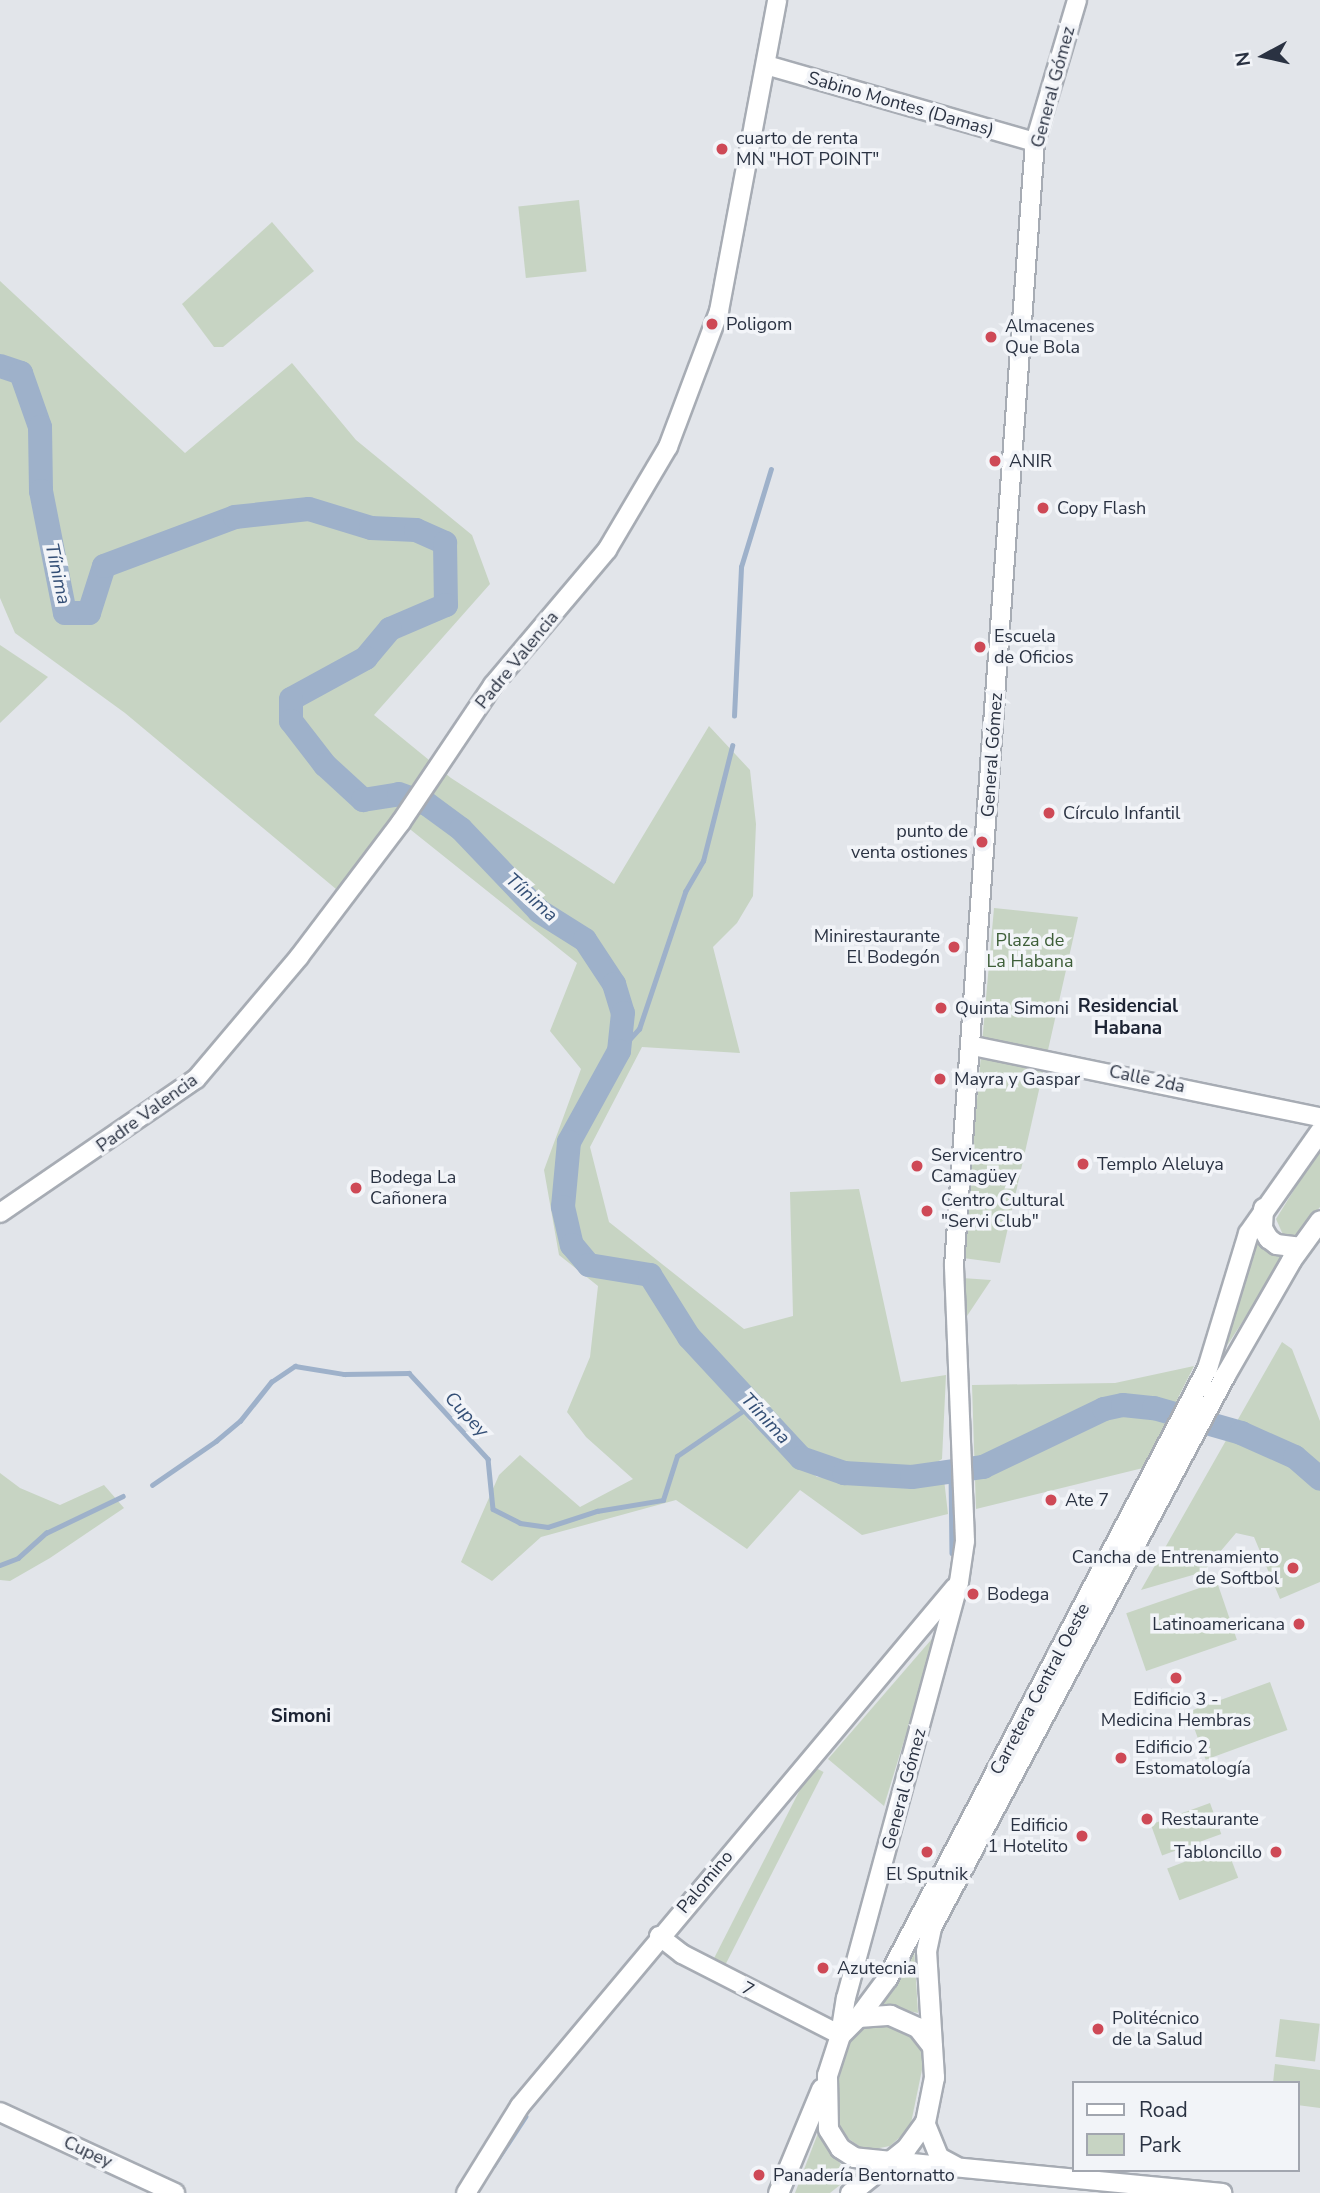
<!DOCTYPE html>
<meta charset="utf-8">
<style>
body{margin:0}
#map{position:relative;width:1320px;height:2193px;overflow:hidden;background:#e2e5ea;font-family:"Nunito Sans",sans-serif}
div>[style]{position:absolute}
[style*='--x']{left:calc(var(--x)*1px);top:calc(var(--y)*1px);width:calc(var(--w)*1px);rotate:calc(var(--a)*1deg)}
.green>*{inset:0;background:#c7d4c3;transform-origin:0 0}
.stream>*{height:4.5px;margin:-2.25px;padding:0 2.25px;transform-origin:2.25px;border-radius:2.25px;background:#9eb1ca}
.river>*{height:24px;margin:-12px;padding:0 12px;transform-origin:12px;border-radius:12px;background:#9eb1ca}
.roads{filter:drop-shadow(2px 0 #a7acb4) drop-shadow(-2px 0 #a7acb4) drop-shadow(0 2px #a7acb4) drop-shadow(0 -2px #a7acb4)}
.secondary>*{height:18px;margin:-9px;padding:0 9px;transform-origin:9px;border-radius:9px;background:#fff}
.primary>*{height:19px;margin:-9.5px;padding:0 9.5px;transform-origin:9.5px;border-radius:9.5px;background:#fff}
.dots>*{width:19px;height:19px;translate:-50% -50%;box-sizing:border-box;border:4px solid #f2f4f8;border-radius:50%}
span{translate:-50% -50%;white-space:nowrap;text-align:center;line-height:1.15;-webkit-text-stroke:7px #f2f4f8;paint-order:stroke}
.street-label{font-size:18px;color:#2a3242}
.poi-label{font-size:18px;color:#2a3242}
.left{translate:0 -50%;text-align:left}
.right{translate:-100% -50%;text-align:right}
.park-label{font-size:18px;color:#3d5e38}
.water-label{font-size:19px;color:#344f76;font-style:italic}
.neighbourhood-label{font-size:19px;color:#1c2333;font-weight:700}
.legend{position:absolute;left:1072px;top:2081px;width:228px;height:91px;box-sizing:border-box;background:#f2f4f8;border:2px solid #a2a6af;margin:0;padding:9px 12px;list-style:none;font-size:21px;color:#2a3242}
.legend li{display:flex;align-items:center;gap:14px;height:35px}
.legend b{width:35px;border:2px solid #a2a6af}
.north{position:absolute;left:1229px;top:21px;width:70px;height:70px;-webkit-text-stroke:5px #f2f4f8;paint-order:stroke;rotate:262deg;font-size:19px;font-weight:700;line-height:28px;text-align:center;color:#2a3242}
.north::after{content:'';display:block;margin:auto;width:24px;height:32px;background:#2a3242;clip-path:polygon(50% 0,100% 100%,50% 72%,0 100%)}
</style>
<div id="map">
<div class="green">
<i style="left:579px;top:200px;width:72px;height:61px;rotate:84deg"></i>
<i style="clip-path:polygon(272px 222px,314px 271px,223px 347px,214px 347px,182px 304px)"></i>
<i style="clip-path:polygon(0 281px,185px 453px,292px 363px,356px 440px,472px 535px,490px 584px,374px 715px,451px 778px,614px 884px,709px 726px,750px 770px,756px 824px,753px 896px,737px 923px,713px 947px,740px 1053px,642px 1047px,590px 1147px,609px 1222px,744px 1329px,793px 1316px,790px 1192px,859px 1189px,901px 1382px,946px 1375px,942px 1459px,912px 1477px,817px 1463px,747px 1419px,817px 1477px,891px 1483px,944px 1479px,948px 1514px,862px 1535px,800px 1490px,747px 1549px,676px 1500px,541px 1537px,492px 1581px,461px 1562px,499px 1475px,520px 1455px,580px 1507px,633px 1479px,586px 1437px,567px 1412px,590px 1357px,598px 1286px,559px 1255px,544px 1170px,581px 1069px,550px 1031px,577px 963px,401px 822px,381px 835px,336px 889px,125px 713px,15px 633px,0 598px)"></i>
<i style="clip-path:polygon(0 645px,48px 677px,0 723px)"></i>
<i style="clip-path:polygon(994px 908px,1078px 917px,1000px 1263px,963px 1258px)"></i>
<i style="clip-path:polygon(1320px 1148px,1320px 1207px,1297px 1236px,1284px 1237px,1276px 1219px)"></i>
<i style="clip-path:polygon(1259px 1237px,1285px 1256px,1221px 1355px,1243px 1275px)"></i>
<i style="clip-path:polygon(962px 1278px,991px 1280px,963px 1322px)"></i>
<i style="clip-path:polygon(1282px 1342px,1292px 1349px,1320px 1421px,1320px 1582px,1280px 1599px,1254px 1537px,1236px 1533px,1203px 1572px,1141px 1590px)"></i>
<i style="clip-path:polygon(1194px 1366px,1143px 1468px,976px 1509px,972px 1385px,1115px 1383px)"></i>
<i style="clip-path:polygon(0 1473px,20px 1488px,60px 1505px,104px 1485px,124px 1508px,50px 1558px,10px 1581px,0 1580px)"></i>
<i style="left:1217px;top:1582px;width:61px;height:96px;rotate:71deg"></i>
<i style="clip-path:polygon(937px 1633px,884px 1806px,828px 1759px)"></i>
<i style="left:1270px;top:1682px;width:51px;height:87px;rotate:70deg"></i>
<i style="left:812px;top:1766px;width:13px;height:218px;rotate:27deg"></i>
<i style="left:1210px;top:1803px;width:33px;height:63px;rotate:70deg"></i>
<i style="left:1226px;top:1846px;width:34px;height:63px;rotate:69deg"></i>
<i style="clip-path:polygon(914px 1947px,918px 2013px,879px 2005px,898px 1978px)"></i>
<i style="left:1280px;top:2019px;width:40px;height:38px;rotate:7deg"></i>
<i style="clip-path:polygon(869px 2023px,903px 2025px,925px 2055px,910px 2128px,890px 2146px,874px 2149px,860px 2147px,838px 2131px,832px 2106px,849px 2040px)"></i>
<i style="clip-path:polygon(1275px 2064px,1320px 2070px,1320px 2108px,1297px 2105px,1297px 2083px,1273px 2083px)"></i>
<i style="clip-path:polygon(818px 2133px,850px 2177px,830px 2193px,795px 2193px)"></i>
</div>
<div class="stream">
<i style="--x:734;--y:716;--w:149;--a:-87.3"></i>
<i style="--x:741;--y:567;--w:102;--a:-73"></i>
<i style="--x:619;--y:1051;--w:30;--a:-48"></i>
<i style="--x:639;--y:1029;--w:145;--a:-71.4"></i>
<i style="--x:685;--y:892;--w:36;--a:-60"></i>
<i style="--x:703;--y:861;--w:119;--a:-75.8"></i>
<i style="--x:951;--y:1472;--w:81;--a:89.3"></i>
<i style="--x:152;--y:1485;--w:78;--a:-34.5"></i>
<i style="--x:216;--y:1441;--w:31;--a:-40"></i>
<i style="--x:240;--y:1421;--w:50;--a:-51.5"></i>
<i style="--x:271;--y:1382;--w:29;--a:-34"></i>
<i style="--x:295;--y:1366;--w:50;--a:9.3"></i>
<i style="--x:344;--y:1374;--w:65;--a:-0.9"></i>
<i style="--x:409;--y:1373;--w:117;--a:47.4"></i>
<i style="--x:488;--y:1459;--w:50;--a:84.3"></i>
<i style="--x:493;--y:1509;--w:30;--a:27"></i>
<i style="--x:520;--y:1523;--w:28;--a:8"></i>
<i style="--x:548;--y:1527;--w:52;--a:-18.1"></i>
<i style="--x:597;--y:1511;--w:67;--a:-9.5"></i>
<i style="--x:663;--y:1500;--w:46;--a:-72.3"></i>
<i style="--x:677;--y:1456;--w:92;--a:-34.4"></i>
<i style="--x:0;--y:1565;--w:19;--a:-21"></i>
<i style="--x:18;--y:1558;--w:38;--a:-42"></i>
<i style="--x:46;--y:1533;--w:85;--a:-25.7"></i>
<i style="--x:493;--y:2166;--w:59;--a:-56.9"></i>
</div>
<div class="river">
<i style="--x:0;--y:366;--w:22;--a:18"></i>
<i style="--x:21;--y:373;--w:57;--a:70.6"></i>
<i style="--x:40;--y:427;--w:64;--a:89.1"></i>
<i style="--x:41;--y:491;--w:124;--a:78.9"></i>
<i style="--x:65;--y:613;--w:24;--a:0"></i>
<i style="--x:89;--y:613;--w:49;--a:-72.3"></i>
<i style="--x:104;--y:566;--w:140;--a:-20.5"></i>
<i style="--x:235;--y:517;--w:74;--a:-6.2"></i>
<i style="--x:309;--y:509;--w:65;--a:17"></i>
<i style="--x:371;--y:528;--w:45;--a:2.5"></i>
<i style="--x:416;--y:530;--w:32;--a:24"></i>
<i style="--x:445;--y:543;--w:62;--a:89.1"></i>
<i style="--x:446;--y:605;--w:61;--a:156.8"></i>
<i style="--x:390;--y:629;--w:38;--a:130"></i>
<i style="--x:366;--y:658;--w:85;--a:151.3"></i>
<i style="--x:291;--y:699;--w:22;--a:90"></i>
<i style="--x:291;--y:721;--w:56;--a:52.3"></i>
<i style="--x:325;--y:765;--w:52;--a:42.6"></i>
<i style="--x:363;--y:800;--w:36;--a:-9"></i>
<i style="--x:399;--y:794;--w:30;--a:20"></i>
<i style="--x:427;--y:804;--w:42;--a:36.3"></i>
<i style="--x:461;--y:829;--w:113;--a:46.4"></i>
<i style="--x:539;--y:911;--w:54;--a:32.2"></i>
<i style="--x:585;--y:940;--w:53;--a:56.6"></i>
<i style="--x:614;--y:984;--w:30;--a:73"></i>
<i style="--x:623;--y:1013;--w:38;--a:96"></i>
<i style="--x:619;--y:1051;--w:104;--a:118.8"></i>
<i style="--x:569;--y:1142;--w:65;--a:95.3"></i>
<i style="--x:563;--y:1207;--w:39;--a:77"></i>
<i style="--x:572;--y:1245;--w:26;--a:50"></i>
<i style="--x:589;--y:1265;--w:62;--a:9.3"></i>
<i style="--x:650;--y:1275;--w:73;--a:57.8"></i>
<i style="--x:689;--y:1337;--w:165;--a:47.2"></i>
<i style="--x:801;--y:1458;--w:46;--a:19.2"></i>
<i style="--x:844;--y:1473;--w:68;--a:3.4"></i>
<i style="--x:912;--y:1477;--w:72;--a:-8"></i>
<i style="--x:983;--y:1467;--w:134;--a:-25.6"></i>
<i style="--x:1104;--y:1409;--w:19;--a:-12"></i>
<i style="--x:1123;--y:1405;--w:31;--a:6"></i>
<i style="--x:1154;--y:1408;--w:91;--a:16"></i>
<i style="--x:1241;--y:1433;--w:59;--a:24"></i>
<i style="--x:1295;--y:1457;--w:33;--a:41"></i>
</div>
<div class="roads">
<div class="secondary">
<i style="--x:766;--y:65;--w:280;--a:16"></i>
<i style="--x:973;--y:1046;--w:354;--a:11.6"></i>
<i style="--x:0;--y:1213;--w:237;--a:-34.4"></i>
<i style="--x:196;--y:1079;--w:160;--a:-49.8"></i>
<i style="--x:299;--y:957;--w:169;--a:-52.9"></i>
<i style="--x:401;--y:822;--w:165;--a:-56.1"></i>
<i style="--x:493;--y:685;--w:177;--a:-49.8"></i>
<i style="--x:607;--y:550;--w:120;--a:-59.4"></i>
<i style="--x:668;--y:447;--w:145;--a:-69.4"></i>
<i style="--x:719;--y:311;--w:316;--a:-79.4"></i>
<i style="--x:659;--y:1936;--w:29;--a:38"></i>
<i style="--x:682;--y:1954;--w:178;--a:27.1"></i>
<i style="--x:840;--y:2035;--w:37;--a:-81"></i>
<i style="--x:846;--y:1998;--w:431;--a:-74.8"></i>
<i style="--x:959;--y:1582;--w:41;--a:-81.7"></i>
<i style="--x:965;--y:1541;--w:275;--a:-92.3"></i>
<i style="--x:954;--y:1266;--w:1127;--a:-85.88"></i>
<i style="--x:1035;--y:142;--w:148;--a:-73.5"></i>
<i style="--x:0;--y:2112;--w:193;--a:24.8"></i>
<i style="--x:925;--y:2122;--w:38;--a:68"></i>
<i style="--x:939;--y:2157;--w:19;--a:28"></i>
<i style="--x:891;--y:2161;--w:333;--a:5.5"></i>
<i style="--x:466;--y:2193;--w:102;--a:-58.2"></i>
<i style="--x:520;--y:2106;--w:677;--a:-50.03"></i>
</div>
<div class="primary">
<i style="--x:1263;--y:1208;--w:20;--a:93"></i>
<i style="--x:1262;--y:1228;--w:12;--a:59"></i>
<i style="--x:1268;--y:1238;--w:10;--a:37"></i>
<i style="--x:1276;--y:1244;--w:23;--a:7"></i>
<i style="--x:858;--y:2017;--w:49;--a:-53.4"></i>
<i style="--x:887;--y:1978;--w:689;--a:-62.32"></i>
<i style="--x:1207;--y:1368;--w:141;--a:-73.1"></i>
<i style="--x:1248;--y:1233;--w:125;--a:-54.8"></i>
<i style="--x:891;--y:2161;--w:37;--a:-174"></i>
<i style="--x:854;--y:2157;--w:17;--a:-147"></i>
<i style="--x:840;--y:2148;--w:22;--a:-122"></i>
<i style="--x:828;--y:2129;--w:54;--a:-91.1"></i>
<i style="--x:827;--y:2075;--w:42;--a:-72"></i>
<i style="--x:840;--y:2035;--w:25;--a:-45"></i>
<i style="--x:858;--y:2017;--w:32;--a:-4"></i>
<i style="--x:890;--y:2015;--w:30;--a:24"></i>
<i style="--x:917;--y:2027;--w:24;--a:52"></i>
<i style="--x:778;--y:2193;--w:113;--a:-67.5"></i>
<i style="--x:850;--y:2193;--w:72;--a:-38.8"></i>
<i style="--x:906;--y:2148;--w:32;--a:-54"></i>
<i style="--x:925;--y:2122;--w:46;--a:-78.7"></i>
<i style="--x:934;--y:2077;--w:126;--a:-93.6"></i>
<i style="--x:926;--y:1951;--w:25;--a:-78"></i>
<i style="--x:931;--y:1927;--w:625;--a:-61.96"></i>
<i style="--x:1225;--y:1375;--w:133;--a:-60.1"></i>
<i style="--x:1291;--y:1260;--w:49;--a:-54.1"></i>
</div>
</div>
<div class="dots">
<i style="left:722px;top:149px;background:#ce4956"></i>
<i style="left:712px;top:324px;background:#ce4956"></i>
<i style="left:991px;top:337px;background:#ce4956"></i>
<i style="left:995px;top:461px;background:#ce4956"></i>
<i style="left:1043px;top:508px;background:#ce4956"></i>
<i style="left:980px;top:647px;background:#ce4956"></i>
<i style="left:1049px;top:813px;background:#ce4956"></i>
<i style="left:982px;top:842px;background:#ce4956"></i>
<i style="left:954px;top:947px;background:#ce4956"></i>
<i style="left:941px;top:1008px;background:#ce4956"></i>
<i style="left:940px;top:1079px;background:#ce4956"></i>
<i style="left:1083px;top:1164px;background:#ce4956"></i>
<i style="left:917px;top:1166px;background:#ce4956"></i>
<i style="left:356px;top:1188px;background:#ce4956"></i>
<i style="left:927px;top:1211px;background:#ce4956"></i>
<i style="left:1051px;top:1500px;background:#ce4956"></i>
<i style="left:1293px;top:1568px;background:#ce4956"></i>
<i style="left:973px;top:1594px;background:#ce4956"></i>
<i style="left:1299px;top:1624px;background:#ce4956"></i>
<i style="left:1176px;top:1678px;background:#ce4956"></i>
<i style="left:1121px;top:1758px;background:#ce4956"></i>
<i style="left:1147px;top:1819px;background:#ce4956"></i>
<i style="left:1082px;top:1836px;background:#ce4956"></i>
<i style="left:927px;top:1852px;background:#ce4956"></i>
<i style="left:1276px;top:1852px;background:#ce4956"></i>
<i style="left:823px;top:1968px;background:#ce4956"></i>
<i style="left:1098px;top:2029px;background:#ce4956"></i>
<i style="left:759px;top:2175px;background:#ce4956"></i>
</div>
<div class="street-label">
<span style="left:1053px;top:87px;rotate:-75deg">General Gómez</span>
<span style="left:901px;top:104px;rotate:16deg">Sabino Montes (Damas)</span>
<span style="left:517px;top:660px;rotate:-51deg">Padre Valencia</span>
<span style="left:992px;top:755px;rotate:-86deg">General Gómez</span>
<span style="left:1147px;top:1079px;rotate:12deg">Calle 2da</span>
<span style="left:147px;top:1113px;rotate:-36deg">Padre Valencia</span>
<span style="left:1040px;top:1689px;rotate:-62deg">Carretera Central Oeste</span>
<span style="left:904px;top:1789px;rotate:-75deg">General Gómez</span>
<span style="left:705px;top:1882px;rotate:-50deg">Palomino</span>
<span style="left:748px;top:1989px;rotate:28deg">7</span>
<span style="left:88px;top:2152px;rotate:25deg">Cupey</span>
</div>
<div class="poi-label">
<span class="left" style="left:736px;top:149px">cuarto de renta<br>MN "HOT POINT"</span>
<span class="left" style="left:726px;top:324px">Poligom</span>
<span class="left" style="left:1005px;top:337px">Almacenes<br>Que Bola</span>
<span class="left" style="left:1009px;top:461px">ANIR</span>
<span class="left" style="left:1057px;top:508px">Copy Flash</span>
<span class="left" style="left:994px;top:647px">Escuela<br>de Oficios</span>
<span class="left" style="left:1063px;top:813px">Círculo Infantil</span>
<span class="right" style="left:968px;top:842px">punto de<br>venta ostiones</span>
<span class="right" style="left:940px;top:947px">Minirestaurante<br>El Bodegón</span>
<span class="left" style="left:955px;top:1008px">Quinta Simoni</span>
<span class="left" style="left:954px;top:1079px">Mayra y Gaspar</span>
<span class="left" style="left:931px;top:1166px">Servicentro<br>Camagüey</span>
<span class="left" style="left:1097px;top:1164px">Templo Aleluya</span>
<span class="left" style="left:370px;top:1188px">Bodega La<br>Cañonera</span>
<span class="left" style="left:941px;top:1211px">Centro Cultural<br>"Servi Club"</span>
<span class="left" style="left:1065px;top:1500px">Ate 7</span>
<span class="right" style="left:1279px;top:1568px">Cancha de Entrenamiento<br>de Softbol</span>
<span class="left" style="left:987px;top:1594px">Bodega</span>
<span class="right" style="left:1285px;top:1624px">Latinoamericana</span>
<span style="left:1176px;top:1710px">Edificio 3 -<br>Medicina Hembras</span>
<span class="left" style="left:1135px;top:1758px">Edificio 2<br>Estomatología</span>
<span class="left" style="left:1161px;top:1819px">Restaurante</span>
<span class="right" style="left:1068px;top:1836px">Edificio<br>1 Hotelito</span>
<span class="right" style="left:1262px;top:1852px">Tabloncillo</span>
<span style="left:927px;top:1874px">El Sputnik</span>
<span class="left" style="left:837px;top:1968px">Azutecnia</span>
<span class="left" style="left:1112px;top:2029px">Politécnico<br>de la Salud</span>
<span class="left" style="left:773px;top:2175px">Panadería Bentornatto</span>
</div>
<div class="park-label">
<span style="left:1030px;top:951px">Plaza de<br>La Habana</span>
</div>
<div class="water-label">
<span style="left:57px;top:574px;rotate:78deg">Tíinima</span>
<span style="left:531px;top:898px;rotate:42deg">Tíinima</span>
<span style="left:466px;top:1415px;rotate:47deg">Cupey</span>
<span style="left:765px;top:1419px;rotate:47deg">Tíinima</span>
</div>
<div class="neighbourhood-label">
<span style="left:1128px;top:1018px">Residencial<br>Habana</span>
<span style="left:301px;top:1717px">Simoni</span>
</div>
<ul class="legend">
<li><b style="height:9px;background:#fff"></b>Road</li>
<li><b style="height:19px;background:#c7d4c3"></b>Park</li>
</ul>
<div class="north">N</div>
</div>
